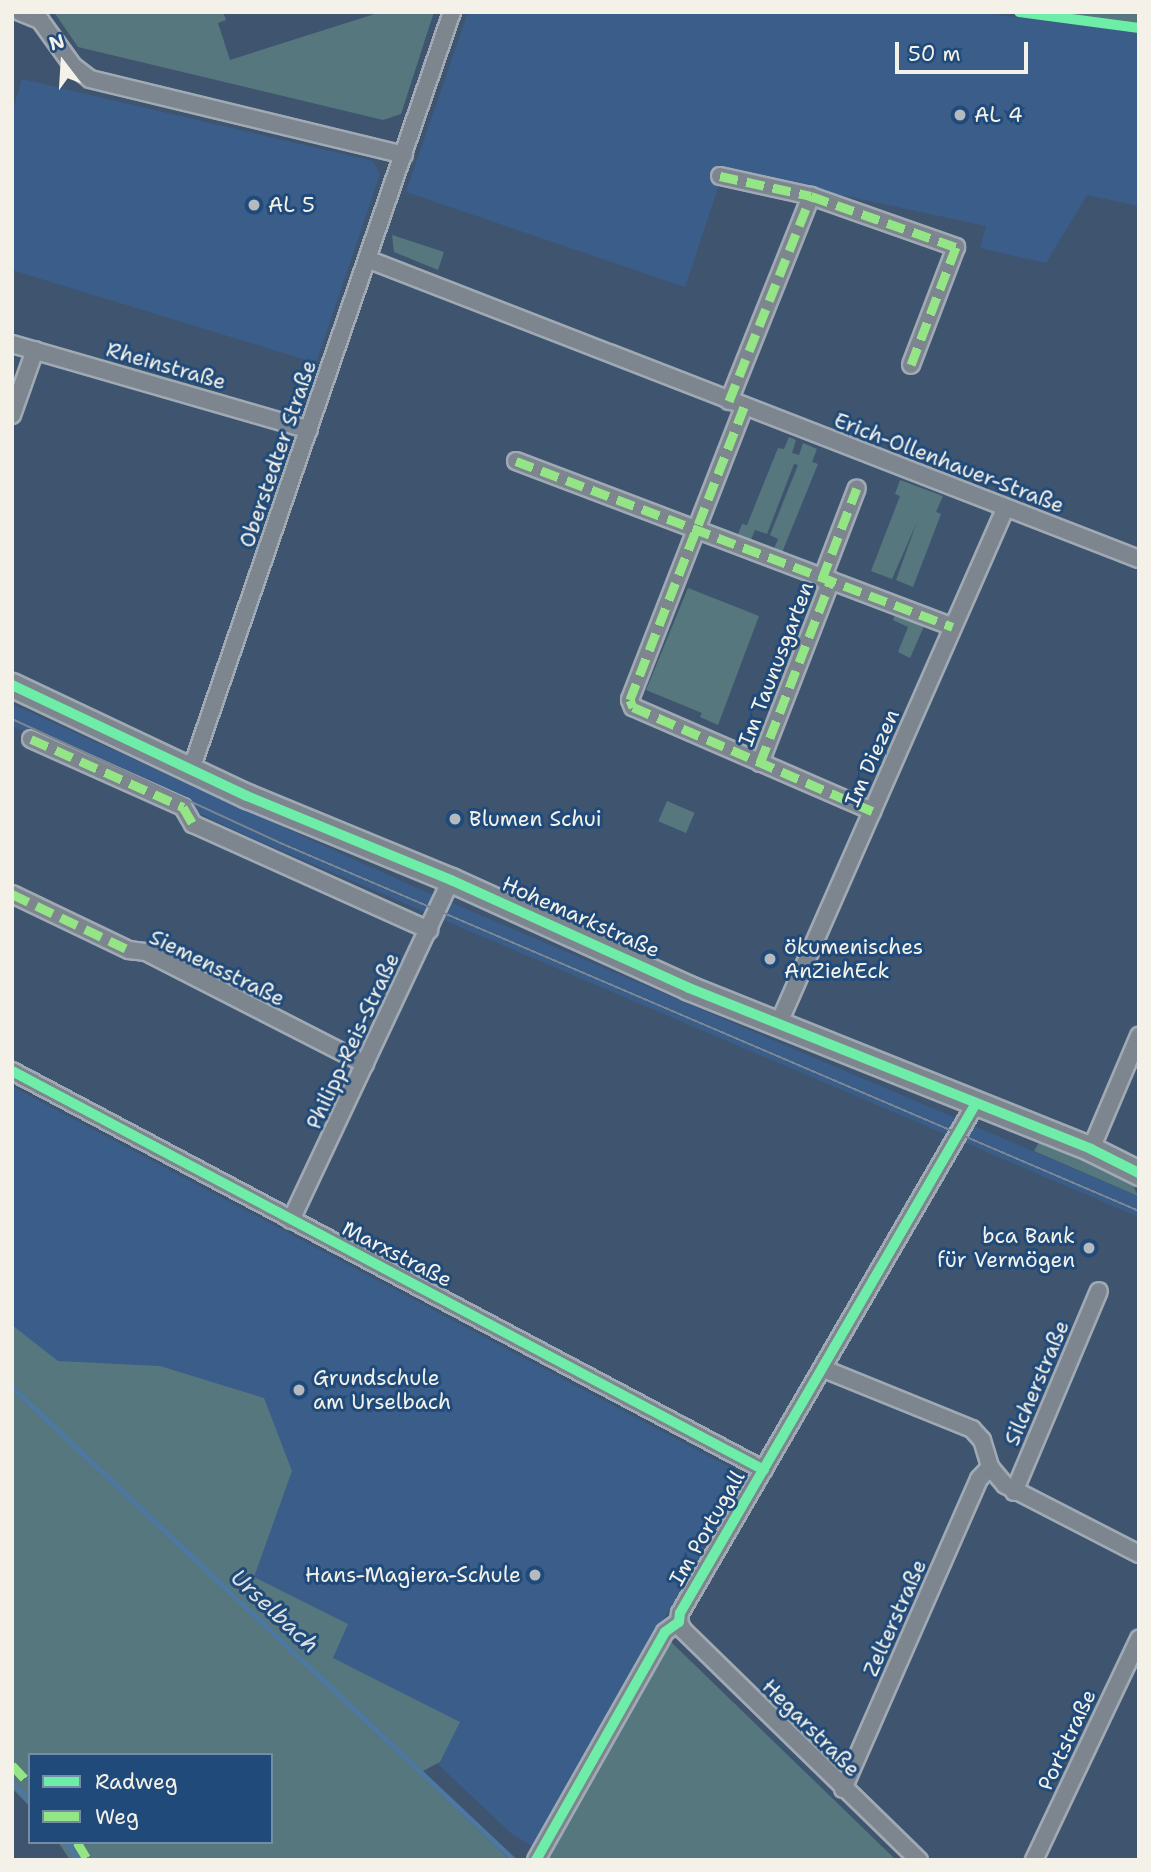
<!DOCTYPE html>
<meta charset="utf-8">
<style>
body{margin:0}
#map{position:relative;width:1151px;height:1872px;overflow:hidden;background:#3f556f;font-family:"Shantell Sans",sans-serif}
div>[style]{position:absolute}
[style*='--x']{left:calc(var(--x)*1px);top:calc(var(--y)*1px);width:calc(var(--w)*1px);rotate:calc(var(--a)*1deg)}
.built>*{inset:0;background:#3a5d8a}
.green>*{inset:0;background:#56777e;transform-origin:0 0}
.stream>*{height:5px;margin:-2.5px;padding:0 2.5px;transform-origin:2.5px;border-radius:2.5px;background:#4c78a1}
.roads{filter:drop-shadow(2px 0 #a0aab4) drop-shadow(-2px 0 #a0aab4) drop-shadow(0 2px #a0aab4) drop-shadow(0 -2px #a0aab4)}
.street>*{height:16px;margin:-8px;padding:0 8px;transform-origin:8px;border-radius:8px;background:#7d868f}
.secondary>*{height:23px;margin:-11.5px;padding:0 11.5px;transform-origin:11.5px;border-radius:11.5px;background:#7d868f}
.tram>*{height:2px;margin:-1px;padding:0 1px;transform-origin:1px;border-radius:1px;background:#7a8590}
.quiet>*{height:9px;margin-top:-4.5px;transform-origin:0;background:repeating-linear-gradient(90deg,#94e586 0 18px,transparent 0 27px)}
.cycleway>*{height:10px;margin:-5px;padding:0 5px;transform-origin:5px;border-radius:5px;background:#6deda7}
.dots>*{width:19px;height:19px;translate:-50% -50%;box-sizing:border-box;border:4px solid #1f4a7a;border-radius:50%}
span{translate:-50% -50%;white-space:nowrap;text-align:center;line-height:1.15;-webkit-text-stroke:6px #1f4a7a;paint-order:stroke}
.poi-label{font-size:21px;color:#f4f1e8}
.left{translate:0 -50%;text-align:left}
.right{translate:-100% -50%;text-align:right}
.street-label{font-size:21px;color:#f4f1e8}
.water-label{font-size:23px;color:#dbdfde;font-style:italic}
.frame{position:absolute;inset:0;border:14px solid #f4f1e8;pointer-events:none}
.legend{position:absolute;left:28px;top:1753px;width:245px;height:91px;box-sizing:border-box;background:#1f4a7a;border:2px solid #748da6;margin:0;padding:9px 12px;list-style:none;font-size:21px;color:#f4f1e8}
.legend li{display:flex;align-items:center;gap:14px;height:35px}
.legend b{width:35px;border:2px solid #748da6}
.north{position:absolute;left:28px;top:28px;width:70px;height:70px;-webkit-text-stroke:5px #1f4a7a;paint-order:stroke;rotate:343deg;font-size:19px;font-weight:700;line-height:28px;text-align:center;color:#f4f1e8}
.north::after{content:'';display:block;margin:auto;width:24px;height:32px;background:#f4f1e8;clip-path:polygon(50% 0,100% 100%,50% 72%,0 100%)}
.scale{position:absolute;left:895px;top:42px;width:133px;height:32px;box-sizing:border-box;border:4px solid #f4f1e8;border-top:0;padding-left:9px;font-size:21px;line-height:24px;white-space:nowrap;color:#f4f1e8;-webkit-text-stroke:5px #1f4a7a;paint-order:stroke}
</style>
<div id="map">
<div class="built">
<i style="clip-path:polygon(468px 12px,977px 12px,1139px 33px,1139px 206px,1087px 195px,1046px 263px,980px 248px,986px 226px,724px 170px,685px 287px,406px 192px)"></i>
<i style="clip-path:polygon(22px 79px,373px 161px,380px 174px,316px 363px,12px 270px,12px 113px)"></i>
<i style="clip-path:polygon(12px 704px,419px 889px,1138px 1196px,1139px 1217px,250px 837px,12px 726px)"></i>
<i style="clip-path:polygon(13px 1087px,733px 1469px,739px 1485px,536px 1848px,513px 1835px,12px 1363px)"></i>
</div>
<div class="green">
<i style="clip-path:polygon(54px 12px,223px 12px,226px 20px,218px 23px,230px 60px,381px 12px,434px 12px,401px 114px,383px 120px,78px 47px)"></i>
<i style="clip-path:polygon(1052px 12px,1139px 12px,1139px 25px,1117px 24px)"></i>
<i style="clip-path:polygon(392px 235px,444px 252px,438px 270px,394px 252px)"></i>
<i style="clip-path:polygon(789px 437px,796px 440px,792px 453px,799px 455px,803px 443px,817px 449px,812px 462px,818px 464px,781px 555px,773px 551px,778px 539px,770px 535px,798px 465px,794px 464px,767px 534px,755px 530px,750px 542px,737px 537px,742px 524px,747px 525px,778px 448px,784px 449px)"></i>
<i style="clip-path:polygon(900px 480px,943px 496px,936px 512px,941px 514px,913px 587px,896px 580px,917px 522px,892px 579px,871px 571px,900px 496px,895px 494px)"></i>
<i style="clip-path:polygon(688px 588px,759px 616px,718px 725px,700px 717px,702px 713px,646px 690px)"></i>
<i style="clip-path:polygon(896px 611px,925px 624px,910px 658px,898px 652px,908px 627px,893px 620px)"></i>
<i style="left:667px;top:801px;width:30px;height:22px;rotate:23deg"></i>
<i style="clip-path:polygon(1041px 1139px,1131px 1181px,1138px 1196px,1034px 1151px)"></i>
<i style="clip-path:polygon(12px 1325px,58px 1361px,160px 1366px,264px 1398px,292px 1471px,254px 1577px,348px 1624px,333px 1658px,460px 1722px,440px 1762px,419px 1773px,510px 1860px,70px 1860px,58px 1842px,271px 1842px,271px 1755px,30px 1755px,30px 1807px,12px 1788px)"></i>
<i style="clip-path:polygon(671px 1642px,896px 1860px,544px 1860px)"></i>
</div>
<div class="stream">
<i style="--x:12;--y:1387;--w:690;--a:43.3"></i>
<i style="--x:12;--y:1782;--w:26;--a:47"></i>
<i style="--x:66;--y:1842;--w:22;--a:56"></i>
</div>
<div class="roads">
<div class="street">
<i style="--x:20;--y:12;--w:22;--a:22"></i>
<i style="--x:40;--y:20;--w:57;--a:54.3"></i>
<i style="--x:73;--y:66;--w:21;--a:37"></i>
<i style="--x:90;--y:79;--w:323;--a:13.6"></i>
<i style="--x:720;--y:176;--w:93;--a:12.4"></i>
<i style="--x:811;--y:196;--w:154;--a:19.4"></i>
<i style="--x:956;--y:247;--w:126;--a:110.9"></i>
<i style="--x:367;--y:259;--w:828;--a:21.24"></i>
<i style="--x:12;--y:344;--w:309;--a:16.1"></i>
<i style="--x:729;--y:401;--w:221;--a:-68.2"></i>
<i style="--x:744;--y:407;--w:314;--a:111.3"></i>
<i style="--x:630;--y:700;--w:8;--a:67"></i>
<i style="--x:633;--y:707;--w:261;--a:23.5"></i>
<i style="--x:12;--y:415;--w:69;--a:-70.5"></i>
<i style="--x:516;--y:461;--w:467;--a:20.8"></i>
<i style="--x:822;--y:579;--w:97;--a:-69"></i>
<i style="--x:31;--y:739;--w:167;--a:24.1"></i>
<i style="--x:183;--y:807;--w:20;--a:60"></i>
<i style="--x:193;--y:824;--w:259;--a:24.2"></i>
<i style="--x:760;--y:763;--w:196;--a:-68.8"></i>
<i style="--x:192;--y:767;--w:799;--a:-71"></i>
<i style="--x:12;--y:894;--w:130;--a:25.6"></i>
<i style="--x:129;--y:950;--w:17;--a:7"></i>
<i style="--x:146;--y:952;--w:246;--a:27.1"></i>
<i style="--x:778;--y:1025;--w:564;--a:-66.25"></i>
<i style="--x:12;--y:1071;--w:851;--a:27.95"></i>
<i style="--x:1091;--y:1149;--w:123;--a:-67"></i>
<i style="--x:291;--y:1220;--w:376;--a:-64.8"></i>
<i style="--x:824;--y:1369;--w:160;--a:22.1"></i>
<i style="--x:972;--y:1429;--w:15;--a:48"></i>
<i style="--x:982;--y:1440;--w:28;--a:73"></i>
<i style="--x:990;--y:1467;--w:23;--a:50"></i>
<i style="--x:1005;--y:1485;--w:151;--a:27.2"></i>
<i style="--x:1014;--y:1492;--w:218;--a:-67.1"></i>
<i style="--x:679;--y:1622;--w:9;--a:63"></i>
<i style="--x:683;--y:1630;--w:330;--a:44.3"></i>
<i style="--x:843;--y:1789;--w:339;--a:-66.3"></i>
<i style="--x:979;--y:1479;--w:16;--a:-47"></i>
<i style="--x:536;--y:1860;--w:262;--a:-60.5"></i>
<i style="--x:665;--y:1632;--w:17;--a:-36"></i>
<i style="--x:679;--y:1622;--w:9;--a:-84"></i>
<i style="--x:680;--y:1613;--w:587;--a:-59.86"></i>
<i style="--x:1034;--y:1860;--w:245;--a:-64.6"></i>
</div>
<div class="secondary">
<i style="--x:12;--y:685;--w:260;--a:25.3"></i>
<i style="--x:247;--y:796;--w:221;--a:22.4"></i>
<i style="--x:451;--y:880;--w:261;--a:24.4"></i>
<i style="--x:689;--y:988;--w:433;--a:21.8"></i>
<i style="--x:1091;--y:1149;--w:54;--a:26.6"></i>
</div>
</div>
<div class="tram">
<i style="--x:12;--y:719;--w:293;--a:24.8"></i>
<i style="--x:278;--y:842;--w:937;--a:23.2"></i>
</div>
<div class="quiet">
<i style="--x:720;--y:176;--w:93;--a:12.4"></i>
<i style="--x:811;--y:196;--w:154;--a:19.4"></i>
<i style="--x:956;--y:247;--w:126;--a:110.9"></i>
<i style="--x:729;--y:401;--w:221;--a:-68.2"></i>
<i style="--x:744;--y:407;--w:314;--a:111.3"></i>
<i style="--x:630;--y:700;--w:8;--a:67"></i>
<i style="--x:633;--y:707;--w:261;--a:23.5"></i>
<i style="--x:516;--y:461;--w:467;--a:20.8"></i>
<i style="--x:822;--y:579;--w:97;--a:-69"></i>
<i style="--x:31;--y:739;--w:167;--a:24.1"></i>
<i style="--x:183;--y:807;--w:20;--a:60"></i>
<i style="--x:760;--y:763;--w:196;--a:-68.8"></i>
<i style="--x:12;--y:894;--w:130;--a:25.6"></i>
<i style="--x:12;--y:1765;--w:26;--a:47"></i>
<i style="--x:77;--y:1842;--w:21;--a:59"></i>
</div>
<div class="cycleway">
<i style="--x:1019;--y:12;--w:121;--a:7.6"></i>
<i style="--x:12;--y:685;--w:260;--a:25.3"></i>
<i style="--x:247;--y:796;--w:221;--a:22.4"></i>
<i style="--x:451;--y:880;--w:261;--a:24.4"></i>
<i style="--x:689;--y:988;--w:433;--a:21.8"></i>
<i style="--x:1091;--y:1149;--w:54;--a:26.6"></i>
<i style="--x:12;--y:1071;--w:851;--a:27.95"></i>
<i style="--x:536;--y:1860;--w:262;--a:-60.5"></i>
<i style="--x:665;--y:1632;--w:17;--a:-36"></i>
<i style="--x:679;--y:1622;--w:9;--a:-84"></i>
<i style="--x:680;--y:1613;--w:587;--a:-59.86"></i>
</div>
<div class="dots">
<i style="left:960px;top:115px;background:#b5babe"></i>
<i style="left:254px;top:205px;background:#b5babe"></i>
<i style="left:455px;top:819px;background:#b5babe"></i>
<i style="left:770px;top:959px;background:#b5babe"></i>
<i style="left:1089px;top:1248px;background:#b5babe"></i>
<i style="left:299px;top:1390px;background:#b5babe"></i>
<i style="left:535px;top:1575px;background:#b5babe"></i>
</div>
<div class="poi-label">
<span class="left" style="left:974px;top:115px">AL 4</span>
<span class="left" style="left:268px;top:205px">AL 5</span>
<span class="left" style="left:469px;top:819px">Blumen Schui</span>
<span class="left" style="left:784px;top:959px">ökumenisches<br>AnZiehEck</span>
<span class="right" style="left:1075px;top:1248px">bca Bank<br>für Vermögen</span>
<span class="left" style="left:313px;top:1390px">Grundschule<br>am Urselbach</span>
<span class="right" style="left:521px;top:1575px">Hans-Magiera-Schule</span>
</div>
<div class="street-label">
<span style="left:166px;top:366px;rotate:16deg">Rheinstraße</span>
<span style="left:278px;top:454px;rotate:-71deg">Oberstedter Straße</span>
<span style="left:949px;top:463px;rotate:21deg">Erich-Ollenhauer-Straße</span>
<span style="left:776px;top:664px;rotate:-69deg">Im Taunusgarten</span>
<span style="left:872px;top:758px;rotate:-66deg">Im Diezen</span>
<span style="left:581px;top:917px;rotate:24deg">Hohemarkstraße</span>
<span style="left:217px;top:968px;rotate:26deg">Siemensstraße</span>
<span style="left:353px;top:1041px;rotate:-65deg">Philipp-Reis-Straße</span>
<span style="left:397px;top:1254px;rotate:27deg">Marxstraße</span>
<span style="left:1037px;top:1383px;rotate:-67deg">Silcherstraße</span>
<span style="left:707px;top:1528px;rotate:-60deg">Im Portugall</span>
<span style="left:895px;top:1618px;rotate:-66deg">Zelterstraße</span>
<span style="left:811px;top:1728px;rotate:45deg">Hegarstraße</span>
<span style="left:1067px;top:1740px;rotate:-65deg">Portstraße</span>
</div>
<div class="water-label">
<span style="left:275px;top:1611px;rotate:43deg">Urselbach</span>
</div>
<div class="frame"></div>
<ul class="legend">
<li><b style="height:9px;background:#6deda7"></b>Radweg</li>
<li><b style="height:9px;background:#94e586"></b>Weg</li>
</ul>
<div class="north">N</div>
<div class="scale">50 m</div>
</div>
